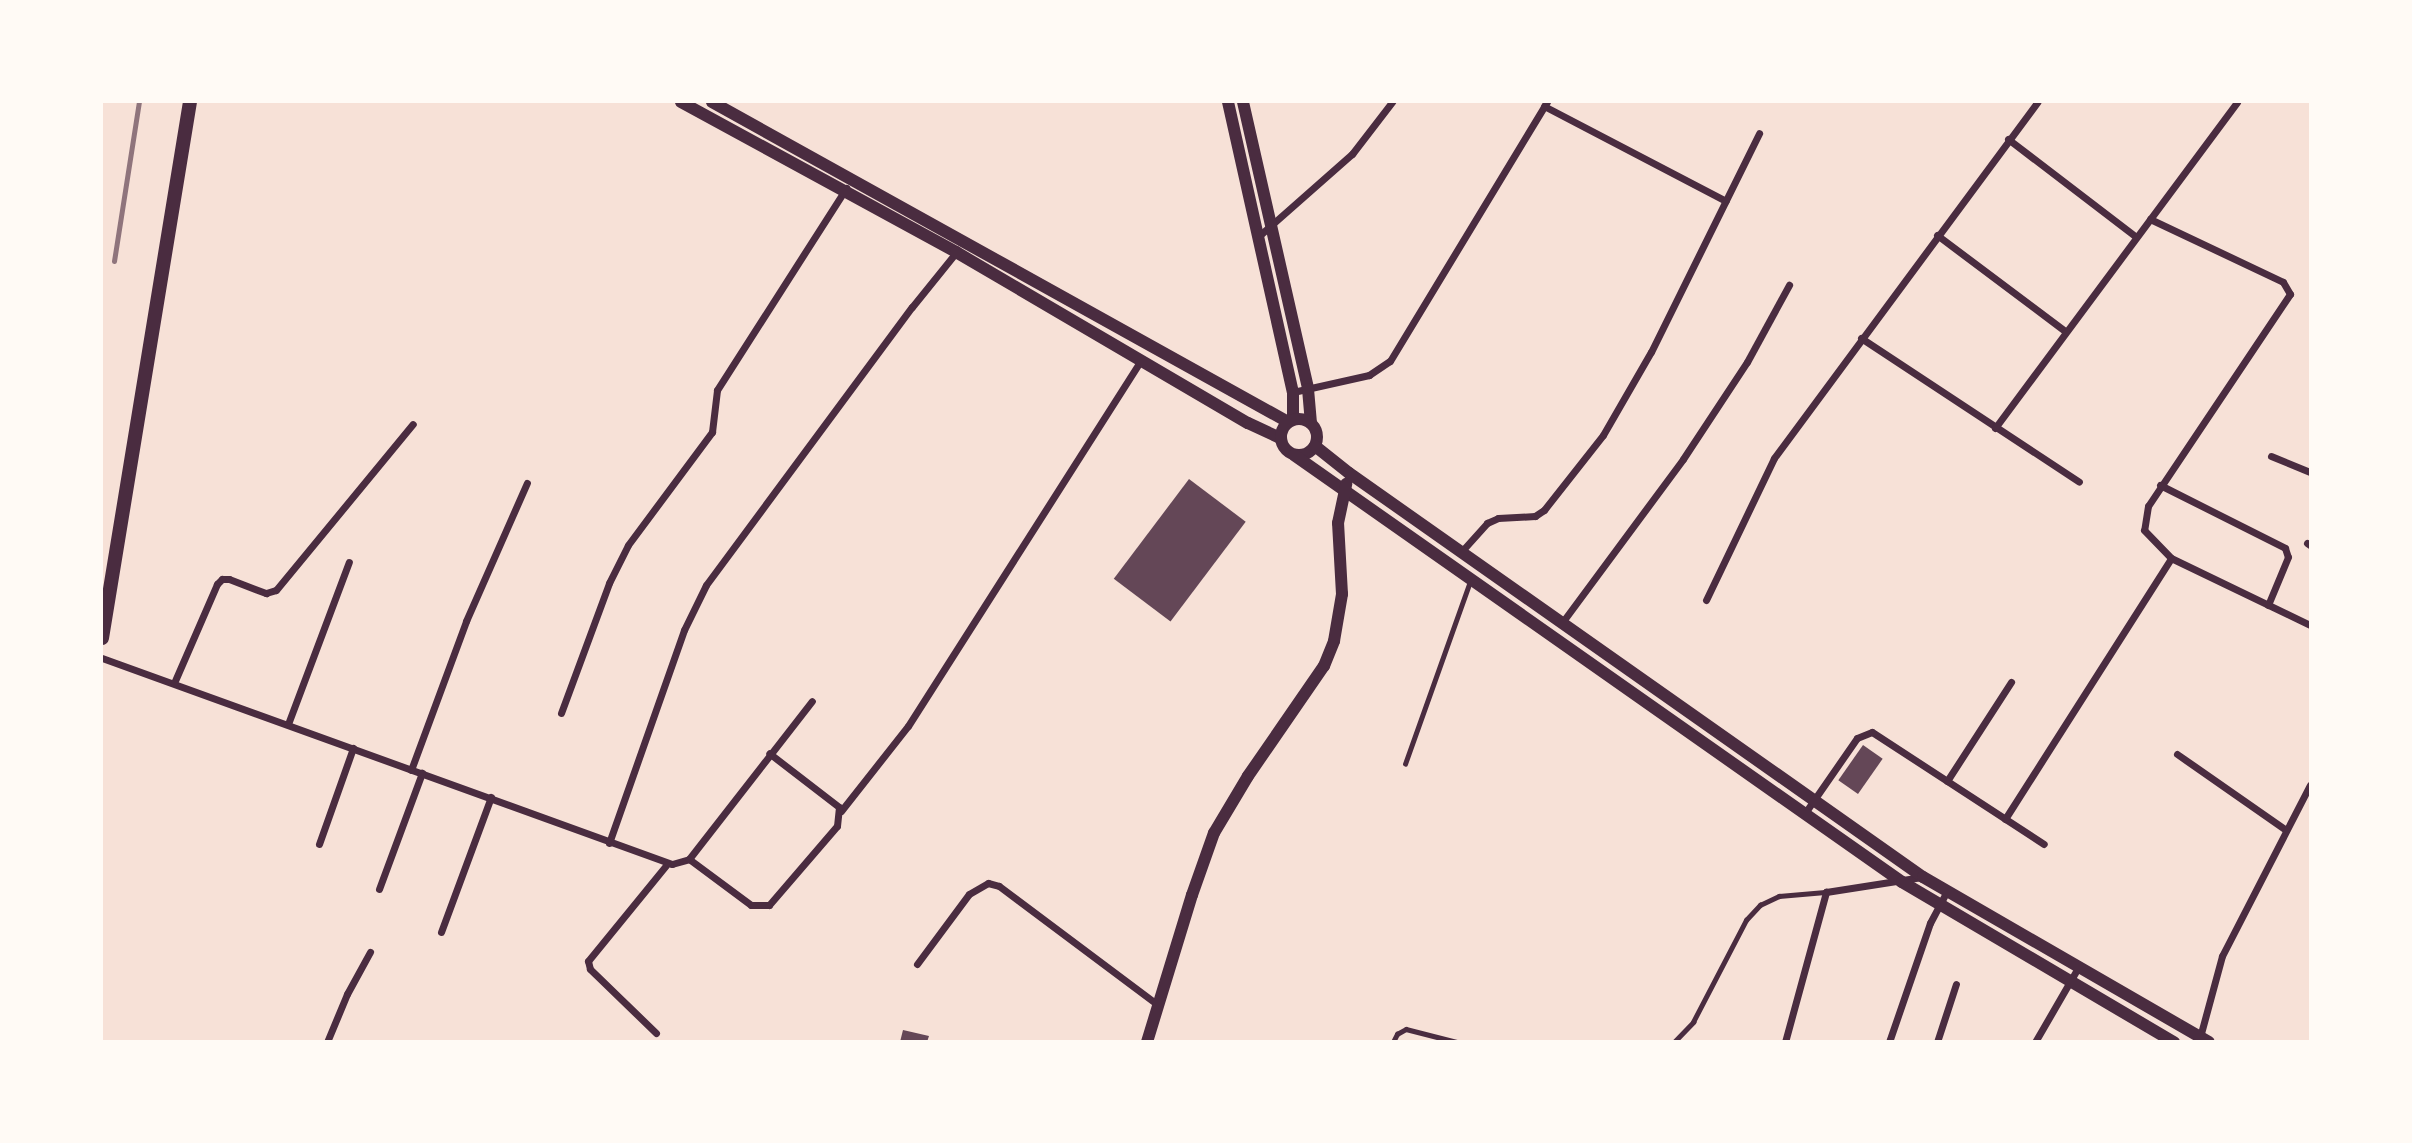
<!DOCTYPE html>
<style>
body{margin:0}
#map{position:relative;width:2412px;height:1143px;overflow:hidden;background:#f7e1d7;font-family:"Space Grotesk",sans-serif}
div>[style]{position:absolute}
[style*='--x']{left:calc(var(--x)*1px);top:calc(var(--y)*1px);width:calc(var(--w)*1px);rotate:calc(var(--a)*1deg)}
.building>*{inset:0;background:#644757;transform-origin:0 0}
.service>*{height:4.5px;margin:-2.25px;padding:0 2.25px;transform-origin:2.25px;border-radius:2.25px;background:#4a2c40}
.minor>*{height:7px;margin:-3.5px;padding:0 3.5px;transform-origin:3.5px;border-radius:3.5px;background:#4a2c40}
.tertiary>*{height:12px;margin:-6px;padding:0 6px;transform-origin:6px;border-radius:6px;background:#4a2c40}
.tertiary>.ring{margin:-6px;padding:0;box-sizing:content-box;background:none;border:12px solid #4a2c40;border-radius:50%}
.secondary>*{height:14px;margin:-7px;padding:0 7px;transform-origin:7px;border-radius:7px;background:#4a2c40}
.rail>*{height:5px;margin:-2.5px;padding:0 2.5px;transform-origin:2.5px;border-radius:2.5px;background:#8f747c}
span{translate:-50% -50%;white-space:nowrap;text-align:center;line-height:1.15;-webkit-text-stroke:7px #fffaf5;paint-order:stroke}
.frame{position:absolute;inset:0;border:103px solid #fffaf5;pointer-events:none}
</style>
<div id="map">
<div class="building">
<i style="left:1189px;top:479px;width:71px;height:125px;rotate:37deg"></i>
<i style="left:1863px;top:745px;width:24px;height:43px;rotate:35deg"></i>
<i style="clip-path:polygon(903px 1030px,929px 1036px,927px 1042px,900px 1042px)"></i>
</div>
<div class="service">
<i style="--x:1405;--y:764;--w:194;--a:-70.4"></i>
<i style="--x:1393;--y:1042;--w:9;--a:-63"></i>
<i style="--x:1397;--y:1034;--w:10;--a:-29"></i>
<i style="--x:1406;--y:1029;--w:53;--a:14.3"></i>
<i style="--x:1674;--y:1042;--w:28;--a:-46"></i>
<i style="--x:1693;--y:1022;--w:115;--a:-62.5"></i>
<i style="--x:1746;--y:920;--w:21;--a:-47"></i>
<i style="--x:1760;--y:905;--w:21;--a:-25"></i>
<i style="--x:1779;--y:896;--w:46;--a:-5"></i>
</div>
<div class="minor">
<i style="--x:1544;--y:106;--w:205;--a:27.6"></i>
<i style="--x:2008;--y:139;--w:161;--a:37.4"></i>
<i style="--x:2150;--y:219;--w:147;--a:25.3"></i>
<i style="--x:2283;--y:282;--w:14;--a:60"></i>
<i style="--x:2290;--y:294;--w:255;--a:123.8"></i>
<i style="--x:2148;--y:506;--w:24;--a:99"></i>
<i style="--x:2144;--y:530;--w:39;--a:46"></i>
<i style="--x:1260;--y:235;--w:123;--a:-41.4"></i>
<i style="--x:1352;--y:154;--w:66;--a:-52.4"></i>
<i style="--x:1937;--y:235;--w:161;--a:36.9"></i>
<i style="--x:1861;--y:338;--w:261;--a:33.4"></i>
<i style="--x:1293;--y:392;--w:78;--a:-12.6"></i>
<i style="--x:1369;--y:375;--w:25;--a:-34"></i>
<i style="--x:1390;--y:361;--w:303;--a:-58.8"></i>
<i style="--x:1995;--y:428;--w:406;--a:-53.4"></i>
<i style="--x:2271;--y:456;--w:42;--a:22.3"></i>
<i style="--x:2160;--y:485;--w:140;--a:26.7"></i>
<i style="--x:2285;--y:548;--w:9;--a:72"></i>
<i style="--x:2288;--y:557;--w:52;--a:112.6"></i>
<i style="--x:2307;--y:543;--w:4;--a:34"></i>
<i style="--x:1461;--y:552;--w:39;--a:-48"></i>
<i style="--x:1487;--y:523;--w:12;--a:-24"></i>
<i style="--x:1498;--y:518;--w:37;--a:-3"></i>
<i style="--x:1535;--y:516;--w:11;--a:-34"></i>
<i style="--x:1544;--y:510;--w:95;--a:-51.8"></i>
<i style="--x:1603;--y:435;--w:96;--a:-60"></i>
<i style="--x:1651;--y:352;--w:244;--a:-63.7"></i>
<i style="--x:1706;--y:600;--w:157;--a:-64.4"></i>
<i style="--x:1774;--y:458;--w:443;--a:-53.5"></i>
<i style="--x:1561;--y:624;--w:205;--a:-53.5"></i>
<i style="--x:1683;--y:459;--w:116;--a:-56.6"></i>
<i style="--x:1747;--y:362;--w:88;--a:-61.4"></i>
<i style="--x:102;--y:658;--w:606;--a:19.87"></i>
<i style="--x:672;--y:864;--w:18;--a:-16"></i>
<i style="--x:689;--y:859;--w:200;--a:-52.1"></i>
<i style="--x:174;--y:683;--w:108;--a:-66.5"></i>
<i style="--x:217;--y:584;--w:7;--a:-45"></i>
<i style="--x:222;--y:579;--w:7;--a:0"></i>
<i style="--x:229;--y:579;--w:40;--a:21"></i>
<i style="--x:266;--y:593;--w:10;--a:-17"></i>
<i style="--x:276;--y:590;--w:215;--a:-50.5"></i>
<i style="--x:561;--y:713;--w:139;--a:-69.7"></i>
<i style="--x:609;--y:583;--w:42;--a:-63.4"></i>
<i style="--x:628;--y:545;--w:141;--a:-53.4"></i>
<i style="--x:712;--y:432;--w:42;--a:-83.2"></i>
<i style="--x:717;--y:390;--w:240;--a:-57.4"></i>
<i style="--x:288;--y:724;--w:173;--a:-69.4"></i>
<i style="--x:2177;--y:754;--w:133;--a:34.9"></i>
<i style="--x:411;--y:770;--w:159;--a:-69.7"></i>
<i style="--x:466;--y:621;--w:151;--a:-66.2"></i>
<i style="--x:1947;--y:781;--w:118;--a:-57.1"></i>
<i style="--x:841;--y:811;--w:108;--a:-51.8"></i>
<i style="--x:908;--y:726;--w:434;--a:-57.5"></i>
<i style="--x:1805;--y:813;--w:91;--a:-55.3"></i>
<i style="--x:1857;--y:738;--w:16;--a:-22"></i>
<i style="--x:1872;--y:732;--w:205;--a:33.1"></i>
<i style="--x:2005;--y:819;--w:309;--a:-57.5"></i>
<i style="--x:2171;--y:558;--w:154;--a:25.7"></i>
<i style="--x:609;--y:843;--w:226;--a:-70.6"></i>
<i style="--x:684;--y:630;--w:50;--a:-63.9"></i>
<i style="--x:706;--y:585;--w:346;--a:-53.5"></i>
<i style="--x:912;--y:307;--w:73;--a:-51.1"></i>
<i style="--x:319;--y:844;--w:102;--a:-70.5"></i>
<i style="--x:689;--y:859;--w:77;--a:36.6"></i>
<i style="--x:751;--y:905;--w:18;--a:0"></i>
<i style="--x:769;--y:905;--w:104;--a:-49.3"></i>
<i style="--x:837;--y:826;--w:19;--a:-84"></i>
<i style="--x:839;--y:807;--w:88;--a:-142.4"></i>
<i style="--x:379;--y:889;--w:124;--a:-69.7"></i>
<i style="--x:441;--y:932;--w:144;--a:-69.7"></i>
<i style="--x:917;--y:964;--w:87;--a:-53.4"></i>
<i style="--x:969;--y:894;--w:22;--a:-30"></i>
<i style="--x:988;--y:883;--w:11;--a:15"></i>
<i style="--x:999;--y:886;--w:199;--a:36.8"></i>
<i style="--x:656;--y:1033;--w:92;--a:-135.9"></i>
<i style="--x:590;--y:969;--w:8;--a:-104"></i>
<i style="--x:588;--y:961;--w:125;--a:-50.8"></i>
<i style="--x:2200;--y:1037;--w:84;--a:-74.8"></i>
<i style="--x:2222;--y:956;--w:192;--a:-62.8"></i>
<i style="--x:327;--y:1042;--w:52;--a:-67.4"></i>
<i style="--x:347;--y:994;--w:48;--a:-61.3"></i>
<i style="--x:1785;--y:1042;--w:156;--a:-74.7"></i>
<i style="--x:1826;--y:892;--w:97;--a:-8.9"></i>
<i style="--x:1889;--y:1042;--w:126;--a:-71"></i>
<i style="--x:1930;--y:923;--w:36;--a:-62"></i>
<i style="--x:1937;--y:1042;--w:61;--a:-71.9"></i>
<i style="--x:2035;--y:1042;--w:88;--a:-59.9"></i>
</div>
<div class="tertiary">
<i style="--x:681;--y:102;--w:313;--a:28.6"></i>
<i style="--x:956;--y:252;--w:338;--a:30.4"></i>
<i style="--x:1248;--y:423;--w:35;--a:25"></i>
<i style="--x:712;--y:102;--w:659;--a:29.05"></i>
<i style="--x:1228;--y:102;--w:297;--a:77.4"></i>
<i style="--x:1293;--y:392;--w:27;--a:90"></i>
<i style="--x:1243;--y:102;--w:294;--a:77.2"></i>
<i style="--x:1308;--y:389;--w:34;--a:85"></i>
<i class="ring" style="left:1281px;top:419px;width:24px;height:24px"></i>
<i style="--x:1315;--y:446;--w:43;--a:38.5"></i>
<i style="--x:1349;--y:473;--w:702;--a:35.14"></i>
<i style="--x:1923;--y:877;--w:330;--a:30"></i>
<i style="--x:1294;--y:455;--w:743;--a:35.08"></i>
<i style="--x:1902;--y:882;--w:316;--a:30.5"></i>
<i style="--x:1147;--y:1042;--w:154;--a:-73"></i>
<i style="--x:1192;--y:895;--w:66;--a:-70.5"></i>
<i style="--x:1214;--y:833;--w:66;--a:-59.2"></i>
<i style="--x:1248;--y:776;--w:134;--a:-55.4"></i>
<i style="--x:1324;--y:666;--w:27;--a:-68"></i>
<i style="--x:1334;--y:641;--w:48;--a:-80.3"></i>
<i style="--x:1342;--y:594;--w:71;--a:-93.2"></i>
<i style="--x:1338;--y:523;--w:40;--a:-78"></i>
</div>
<div class="secondary">
<i style="--x:102;--y:638;--w:543;--a:-80.68"></i>
</div>
<div class="rail">
<i style="--x:114;--y:261;--w:161;--a:-81.1"></i>
</div>
<div class="frame"></div>
</div>
